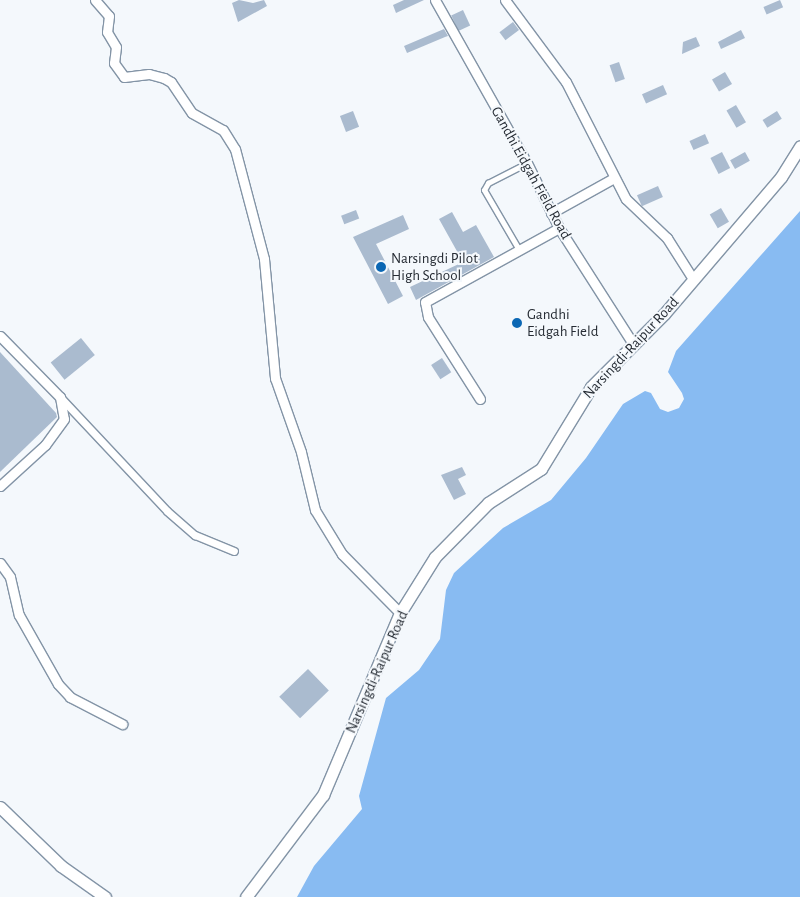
<!DOCTYPE html>
<style>
body{margin:0}
#map{position:relative;width:800px;height:897px;overflow:hidden;background:#f4f8fc;font-family:"Alegreya Sans",sans-serif}
div>[style]{position:absolute}
[style*='--x']{left:calc(var(--x)*1px);top:calc(var(--y)*1px);width:calc(var(--w)*1px);rotate:calc(var(--a)*1deg)}
.water>*{inset:0;background:#88bbf2}
.building>*{inset:0;background:#aabbcf;transform-origin:0 0}
.roads{filter:drop-shadow(1px 0 #8394a6) drop-shadow(-1px 0 #8394a6) drop-shadow(0 1px #8394a6) drop-shadow(0 -1px #8394a6)}
.service>*{height:4.5px;margin:-2.25px;padding:0 2.25px;transform-origin:2.25px;border-radius:2.25px;background:#fff}
.pedestrian>*{height:7px;margin:-3.5px;padding:0 3.5px;transform-origin:3.5px;border-radius:3.5px;background:#fff}
.minor>*{height:9px;margin:-4.5px;padding:0 4.5px;transform-origin:4.5px;border-radius:4.5px;background:#fff}
.tertiary>*{height:11px;margin:-5.5px;padding:0 5.5px;transform-origin:5.5px;border-radius:5.5px;background:#fff}
.dots>*{width:14px;height:14px;translate:-50% -50%;box-sizing:border-box;border:2px solid #f4f8fc;border-radius:50%}
span{translate:-50% -50%;white-space:nowrap;text-align:center;line-height:1.15;-webkit-text-stroke:4px #f4f8fc;paint-order:stroke}
.street-label{font-size:15px;color:#262c34}
.poi-label{font-size:15px;color:#262c34}
.left{translate:0 -50%;text-align:left}
</style>
<div id="map">
<div class="water">
<i style="clip-path:polygon(800px 211px,800px 897px,297px 897px,314px 866px,362px 809px,359px 796px,386px 698px,419px 670px,440px 639px,446px 590px,454px 573px,503px 528px,551px 500px,586px 458px,623px 404px,645px 391px,651px 393px,660px 409px,668px 412px,679px 408px,684px 399px,682px 393px,668px 372px,676px 351px)"></i>
</div>
<div class="building">
<i style="clip-path:polygon(239px 0,253px 3px,264px 0,267px 6px,238px 22px,232px 3px)"></i>
<i style="clip-path:polygon(404px 0,424px 0,396px 13px,393px 5px)"></i>
<i style="left:780px;top:0;width:8px;height:18px;rotate:67deg"></i>
<i style="left:463px;top:10px;width:17px;height:13px;rotate:65deg"></i>
<i style="left:513px;top:22px;width:10px;height:17px;rotate:53deg"></i>
<i style="clip-path:polygon(444px 29px,448px 36px,445px 37px,407px 53px,404px 46px)"></i>
<i style="clip-path:polygon(741px 30px,745px 38px,721px 49px,718px 42px)"></i>
<i style="clip-path:polygon(696px 37px,700px 46px,682px 54px,683px 42px)"></i>
<i style="left:619px;top:62px;width:18px;height:10px;rotate:71deg"></i>
<i style="left:725px;top:72px;width:14px;height:15px;rotate:60deg"></i>
<i style="left:663px;top:85px;width:10px;height:23px;rotate:66deg"></i>
<i style="left:736px;top:105px;width:20px;height:11px;rotate:60deg"></i>
<i style="left:353px;top:111px;width:17px;height:14px;rotate:69deg"></i>
<i style="left:777px;top:111px;width:9px;height:17px;rotate:58deg"></i>
<i style="left:705px;top:134px;width:10px;height:17px;rotate:66deg"></i>
<i style="left:722px;top:152px;width:18px;height:13px;rotate:63deg"></i>
<i style="left:745px;top:152px;width:10px;height:17px;rotate:61deg"></i>
<i style="left:658px;top:186px;width:12px;height:23px;rotate:66deg"></i>
<i style="left:721px;top:208px;width:16px;height:13px;rotate:60deg"></i>
<i style="left:356px;top:210px;width:9px;height:16px;rotate:69deg"></i>
<i style="clip-path:polygon(452px 212px,463px 232px,476px 225px,494px 257px,416px 300px,410px 287px,463px 262px,439px 219px)"></i>
<i style="clip-path:polygon(403px 215px,409px 229px,376px 244px,403px 296px,388px 304px,353px 237px)"></i>
<i style="left:81px;top:338px;width:22px;height:39px;rotate:51deg"></i>
<i style="clip-path:polygon(0 352px,56px 413px,57px 417px,0 472px)"></i>
<i style="left:442px;top:358px;width:17px;height:13px;rotate:57deg"></i>
<i style="clip-path:polygon(462px 467px,466px 475px,458px 479px,466px 494px,454px 500px,441px 475px)"></i>
<i style="left:308px;top:669px;width:30px;height:40px;rotate:46deg"></i>
</div>
<div class="roads">
<div class="service">
<i style="--x:519;--y:250;--w:69;--a:-120.3"></i>
<i style="--x:484;--y:190;--w:8;--a:-60"></i>
<i style="--x:488;--y:183;--w:44;--a:-27.1"></i>
</div>
<div class="pedestrian">
<i style="--x:60;--y:397;--w:156;--a:46.8"></i>
<i style="--x:167;--y:511;--w:37;--a:41"></i>
<i style="--x:195;--y:535;--w:42;--a:22.3"></i>
</div>
<div class="minor">
<i style="--x:95;--y:0;--w:21;--a:49"></i>
<i style="--x:109;--y:16;--w:16;--a:97"></i>
<i style="--x:107;--y:32;--w:17;--a:59"></i>
<i style="--x:116;--y:47;--w:16;--a:97"></i>
<i style="--x:114;--y:63;--w:17;--a:54"></i>
<i style="--x:124;--y:77;--w:25;--a:-7"></i>
<i style="--x:149;--y:74;--w:16;--a:15"></i>
<i style="--x:164;--y:78;--w:8;--a:30"></i>
<i style="--x:171;--y:82;--w:37;--a:56"></i>
<i style="--x:192;--y:113;--w:35;--a:29"></i>
<i style="--x:223;--y:130;--w:22;--a:58"></i>
<i style="--x:235;--y:149;--w:114;--a:75.2"></i>
<i style="--x:264;--y:259;--w:120;--a:84.7"></i>
<i style="--x:275;--y:378;--w:78;--a:70.6"></i>
<i style="--x:301;--y:452;--w:60;--a:76.4"></i>
<i style="--x:315;--y:510;--w:52;--a:58.5"></i>
<i style="--x:342;--y:554;--w:83;--a:45.5"></i>
<i style="--x:435;--y:0;--w:187;--a:60.6"></i>
<i style="--x:527;--y:163;--w:72;--a:63.8"></i>
<i style="--x:559;--y:228;--w:135;--a:57.4"></i>
<i style="--x:505;--y:0;--w:102;--a:53.4"></i>
<i style="--x:566;--y:82;--w:131;--a:62.9"></i>
<i style="--x:626;--y:199;--w:57;--a:43.6"></i>
<i style="--x:667;--y:238;--w:49;--a:57.6"></i>
<i style="--x:551;--y:213;--w:72;--a:-29.1"></i>
<i style="--x:0;--y:336;--w:86;--a:45.5"></i>
<i style="--x:60;--y:397;--w:22;--a:80"></i>
<i style="--x:64;--y:419;--w:32;--a:126"></i>
<i style="--x:45;--y:445;--w:61;--a:137.7"></i>
<i style="--x:480;--y:399;--w:97;--a:-122.4"></i>
<i style="--x:428;--y:317;--w:15;--a:-101"></i>
<i style="--x:425;--y:302;--w:153;--a:-28.9"></i>
<i style="--x:0;--y:563;--w:17;--a:54"></i>
<i style="--x:10;--y:577;--w:39;--a:77"></i>
<i style="--x:19;--y:615;--w:79;--a:60.5"></i>
<i style="--x:58;--y:684;--w:18;--a:47"></i>
<i style="--x:70;--y:697;--w:59;--a:27.4"></i>
</div>
<div class="tertiary">
<i style="--x:0;--y:807;--w:85;--a:44"></i>
<i style="--x:61;--y:866;--w:54;--a:35.2"></i>
<i style="--x:246;--y:897;--w:128;--a:-53"></i>
<i style="--x:323;--y:795;--w:198;--a:-67.1"></i>
<i style="--x:400;--y:613;--w:66;--a:-58"></i>
<i style="--x:435;--y:557;--w:76;--a:-45.5"></i>
<i style="--x:488;--y:503;--w:63;--a:-32.7"></i>
<i style="--x:541;--y:469;--w:96;--a:-58.6"></i>
<i style="--x:591;--y:387;--w:103;--a:-45"></i>
<i style="--x:664;--y:314;--w:180;--a:-49.5"></i>
<i style="--x:781;--y:177;--w:36;--a:-58"></i>
</div>
</div>
<div class="dots">
<i style="left:381px;top:267px;background:#0b67b4"></i>
<i style="left:517px;top:323px;background:#0b67b4"></i>
</div>
<div class="street-label">
<span style="left:531px;top:173px;rotate:61deg">Gandhi Eidgah Field Road</span>
<span style="left:631px;top:348px;rotate:-47deg">Narsingdi-Raipur Road</span>
<span style="left:377px;top:672px;rotate:-66deg">Narsingdi-Raipur Road</span>
</div>
<div class="poi-label">
<span class="left" style="left:391px;top:267px">Narsingdi Pilot<br>High School</span>
<span class="left" style="left:527px;top:323px">Gandhi<br>Eidgah Field</span>
</div>
</div>
